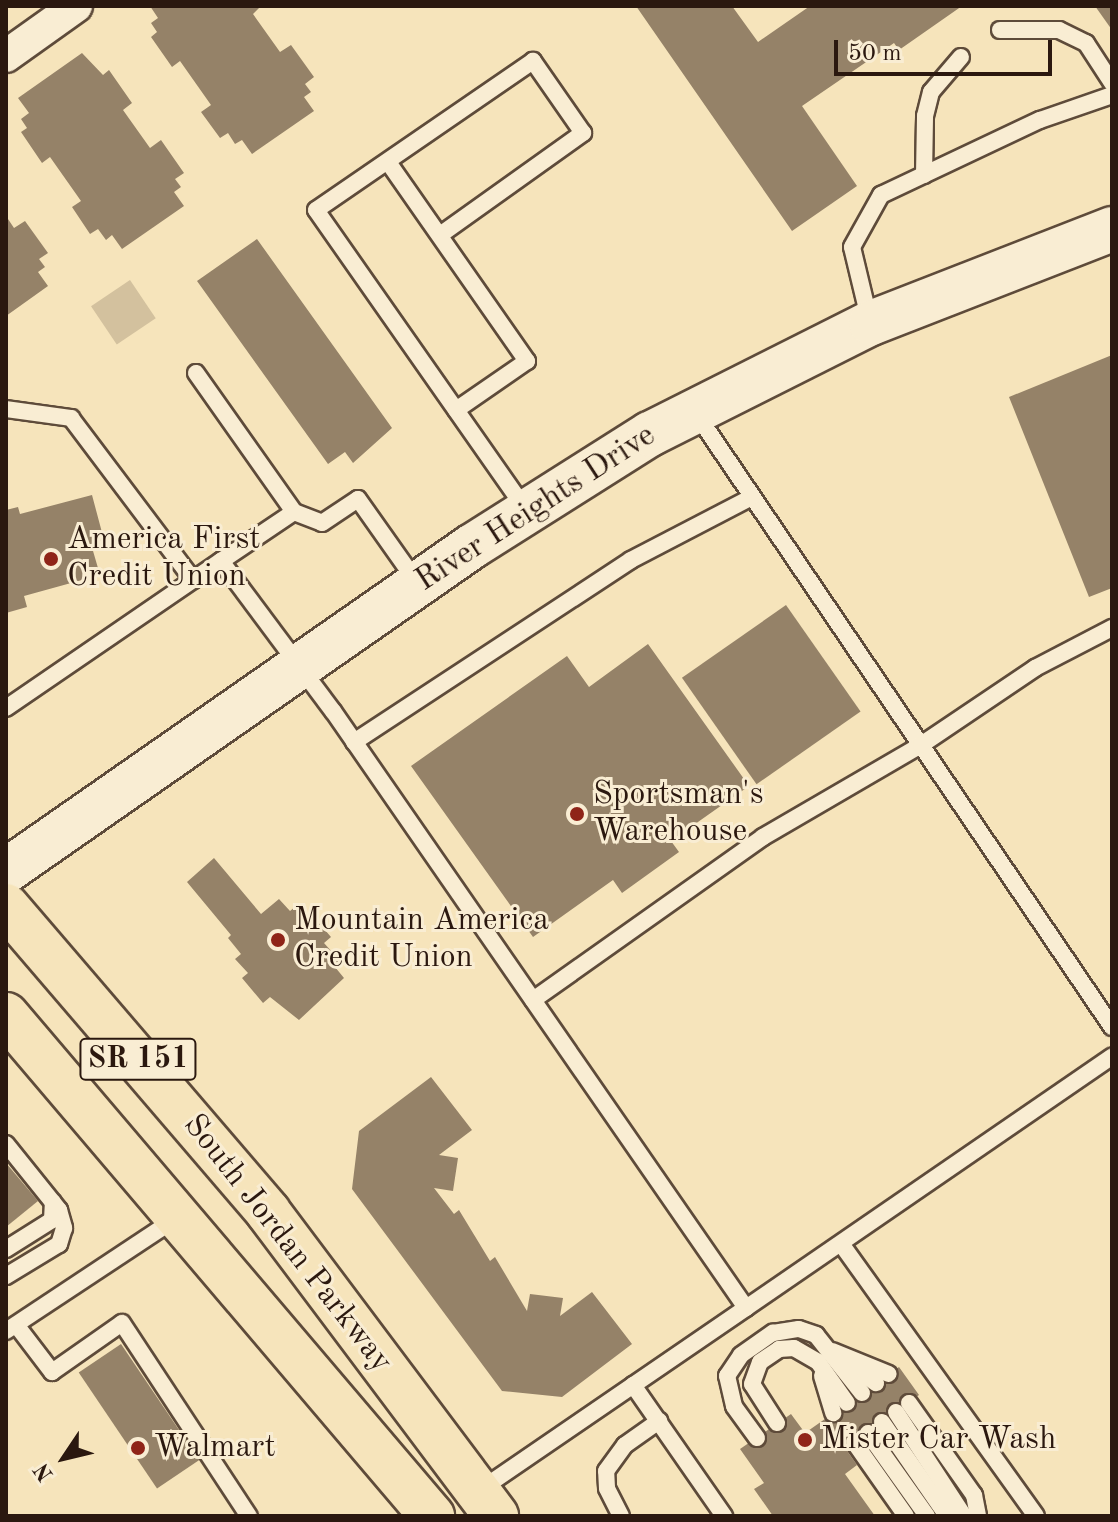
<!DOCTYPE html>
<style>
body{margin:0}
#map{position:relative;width:1118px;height:1522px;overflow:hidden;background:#f6e4bb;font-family:"Old Standard TT",serif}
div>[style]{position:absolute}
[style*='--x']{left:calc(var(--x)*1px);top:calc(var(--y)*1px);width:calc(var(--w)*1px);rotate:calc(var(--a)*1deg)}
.green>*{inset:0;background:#d3c19e;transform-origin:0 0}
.building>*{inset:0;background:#958268;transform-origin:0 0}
.roads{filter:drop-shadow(2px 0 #5e4b3a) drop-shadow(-2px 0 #5e4b3a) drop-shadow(0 2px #5e4b3a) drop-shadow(0 -2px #5e4b3a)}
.lane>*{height:16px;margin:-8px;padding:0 8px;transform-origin:8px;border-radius:8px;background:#f9edd3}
.street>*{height:32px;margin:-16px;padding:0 16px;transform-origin:16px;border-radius:16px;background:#f9edd3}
.secondary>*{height:44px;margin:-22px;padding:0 22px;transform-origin:22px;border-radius:22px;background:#f9edd3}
.primary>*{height:44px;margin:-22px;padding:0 22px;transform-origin:22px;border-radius:22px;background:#f6e4bb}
.dots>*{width:22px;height:22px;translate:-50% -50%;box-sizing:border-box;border:4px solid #f9edd3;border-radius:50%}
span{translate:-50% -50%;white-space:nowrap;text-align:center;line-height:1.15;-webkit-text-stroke:6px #f9edd3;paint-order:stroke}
.shield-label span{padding:2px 6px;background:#f9edd3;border:2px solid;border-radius:6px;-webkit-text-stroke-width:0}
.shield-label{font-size:30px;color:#2b180f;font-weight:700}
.street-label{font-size:32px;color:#2b180f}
.poi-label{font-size:32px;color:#2b180f}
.left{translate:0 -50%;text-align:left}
.frame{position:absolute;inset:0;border:8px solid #2b180f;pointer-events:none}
.north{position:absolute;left:24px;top:1418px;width:80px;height:80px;-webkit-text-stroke:6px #f9edd3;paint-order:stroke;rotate:235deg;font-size:22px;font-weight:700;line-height:32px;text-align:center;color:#2b180f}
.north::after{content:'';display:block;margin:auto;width:28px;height:36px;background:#2b180f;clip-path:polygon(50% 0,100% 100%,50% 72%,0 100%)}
.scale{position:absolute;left:834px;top:40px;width:218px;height:36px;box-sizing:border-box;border:4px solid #2b180f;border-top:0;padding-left:10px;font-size:24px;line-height:28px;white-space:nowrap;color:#2b180f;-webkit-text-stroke:6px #f9edd3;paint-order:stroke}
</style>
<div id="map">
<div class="green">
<i style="left:130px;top:280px;width:46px;height:47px;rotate:56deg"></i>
</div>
<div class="building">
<i style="clip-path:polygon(150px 6px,261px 6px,253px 14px,280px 52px,291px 45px,314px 77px,305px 84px,311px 92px,304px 97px,314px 111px,252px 154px,242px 140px,235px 144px,228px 133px,220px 138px,201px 112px,211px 105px,180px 61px,172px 67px,151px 37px,157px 32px,151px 23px,158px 18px)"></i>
<i style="clip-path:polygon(636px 6px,732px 6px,758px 42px,810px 6px,962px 6px,899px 50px,894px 43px,802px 106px,857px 186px,792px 231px)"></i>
<i style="clip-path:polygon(1095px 6px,1112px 6px,1112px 30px)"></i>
<i style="clip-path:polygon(82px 53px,103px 75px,109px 70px,132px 103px,123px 110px,150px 148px,161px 140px,184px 173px,175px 179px,181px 187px,174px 192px,184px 206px,122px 249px,112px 235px,106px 240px,98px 229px,90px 234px,72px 207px,81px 201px,50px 157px,42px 163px,21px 132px,27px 128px,21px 119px,29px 113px,18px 98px)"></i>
<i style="clip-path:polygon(6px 216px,14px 228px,25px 221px,48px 253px,39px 259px,45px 267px,38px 272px,48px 286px,6px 316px)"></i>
<i style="clip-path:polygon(257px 239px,392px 428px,353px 463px,345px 452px,328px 464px,197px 281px)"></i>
<i style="clip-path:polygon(1112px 355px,1112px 588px,1089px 597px,1009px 397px)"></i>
<i style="clip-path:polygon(92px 495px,104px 540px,91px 544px,100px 575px,24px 596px,27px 607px,6px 613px,6px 510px,18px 507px,20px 514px)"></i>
<i style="left:786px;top:605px;width:130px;height:127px;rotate:55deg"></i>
<i style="clip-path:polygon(648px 644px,749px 786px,671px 841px,679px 852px,622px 893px,613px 880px,533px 937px,411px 766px,567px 656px,589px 687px)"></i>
<i style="clip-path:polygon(214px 858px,261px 914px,279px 899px,290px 911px,295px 907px,312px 927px,318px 922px,331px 937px,324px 943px,341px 962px,335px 967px,344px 978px,299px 1020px,270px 997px,263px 1003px,242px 978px,248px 973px,235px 959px,241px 954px,228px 938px,231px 935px,187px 882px)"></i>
<i style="clip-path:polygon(431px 1077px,472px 1130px,439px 1155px,458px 1158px,453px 1191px,434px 1188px,454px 1214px,459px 1210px,490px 1261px,495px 1257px,527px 1311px,530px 1294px,563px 1298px,560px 1316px,592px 1292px,632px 1344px,562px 1397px,502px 1391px,352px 1189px,359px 1131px)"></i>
<i style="clip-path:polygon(6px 1163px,38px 1201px,6px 1227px)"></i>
<i style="left:121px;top:1344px;width:140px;height:51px;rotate:56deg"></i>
<i style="clip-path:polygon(899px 1367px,919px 1395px,845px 1448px,857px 1465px,845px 1474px,875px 1516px,773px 1516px,754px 1489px,764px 1483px,740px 1449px,791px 1414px,805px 1433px)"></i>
</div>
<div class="roads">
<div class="lane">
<i style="--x:1000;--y:30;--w:59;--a:0"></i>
<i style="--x:1059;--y:30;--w:30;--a:26"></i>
<i style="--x:1086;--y:43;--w:48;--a:57"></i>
<i style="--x:388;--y:162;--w:243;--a:55.1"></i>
<i style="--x:527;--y:361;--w:86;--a:145.4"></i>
<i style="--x:924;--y:175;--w:59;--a:-89"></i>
<i style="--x:925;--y:116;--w:25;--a:-76"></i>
<i style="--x:931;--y:92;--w:46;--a:-49.4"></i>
<i style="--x:440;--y:235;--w:176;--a:-35.5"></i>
<i style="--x:583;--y:133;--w:88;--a:-124.8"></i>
<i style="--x:533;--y:61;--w:263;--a:145.5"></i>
<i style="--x:316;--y:210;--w:365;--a:55"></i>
<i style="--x:870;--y:322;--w:77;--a:-103.5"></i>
<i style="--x:852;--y:247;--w:60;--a:-60.9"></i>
<i style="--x:881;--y:195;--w:176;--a:-25.3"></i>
<i style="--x:1040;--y:120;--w:76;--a:-19.1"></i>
<i style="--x:196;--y:373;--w:170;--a:54.8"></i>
<i style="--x:6;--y:409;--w:66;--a:7.9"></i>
<i style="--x:71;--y:418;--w:203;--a:53"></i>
<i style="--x:695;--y:412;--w:743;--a:55.86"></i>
<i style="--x:221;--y:561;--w:88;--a:-33.9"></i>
<i style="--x:294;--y:512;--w:30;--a:21"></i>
<i style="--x:322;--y:523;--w:43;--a:-33.7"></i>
<i style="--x:358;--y:499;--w:104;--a:54.8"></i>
<i style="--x:6;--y:708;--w:260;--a:-34.4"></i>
<i style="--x:221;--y:561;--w:187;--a:53.3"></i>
<i style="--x:333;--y:711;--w:726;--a:55.32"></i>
<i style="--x:746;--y:1308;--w:444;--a:-34.5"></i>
<i style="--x:354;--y:742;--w:331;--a:-33.3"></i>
<i style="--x:631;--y:560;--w:136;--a:-27.5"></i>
<i style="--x:533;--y:1000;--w:282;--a:-35.3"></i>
<i style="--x:763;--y:837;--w:183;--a:-30.2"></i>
<i style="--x:921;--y:745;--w:138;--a:-34"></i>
<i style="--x:1035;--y:668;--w:87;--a:-27.5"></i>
<i style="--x:6;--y:1144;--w:85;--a:51.2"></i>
<i style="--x:59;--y:1210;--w:19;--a:74"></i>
<i style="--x:64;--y:1228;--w:17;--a:107"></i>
<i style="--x:59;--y:1244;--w:62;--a:148.9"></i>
<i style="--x:842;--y:1245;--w:333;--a:54.4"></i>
<i style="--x:6;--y:1249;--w:54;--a:-32.2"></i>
<i style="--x:52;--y:1220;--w:18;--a:-87"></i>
<i style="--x:17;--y:1326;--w:58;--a:52.7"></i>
<i style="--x:52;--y:1372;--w:85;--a:-35"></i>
<i style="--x:122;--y:1323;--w:231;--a:56.7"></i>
<i style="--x:6;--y:1331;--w:203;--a:-33.5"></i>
<i style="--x:832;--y:1351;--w:61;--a:22"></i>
<i style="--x:851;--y:1365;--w:31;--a:36"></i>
<i style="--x:822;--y:1376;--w:39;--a:73"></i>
<i style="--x:633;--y:1385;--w:160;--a:55.2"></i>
<i style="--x:909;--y:1403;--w:113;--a:54.8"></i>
<i style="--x:974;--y:1495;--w:21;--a:79"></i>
<i style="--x:896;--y:1412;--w:124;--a:56.8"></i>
<i style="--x:882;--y:1422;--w:114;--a:55.3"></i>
<i style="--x:777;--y:1423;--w:46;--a:-122.7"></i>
<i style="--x:752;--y:1384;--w:23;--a:-70"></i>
<i style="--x:760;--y:1362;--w:23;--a:-34"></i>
<i style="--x:779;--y:1349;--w:15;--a:-4"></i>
<i style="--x:794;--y:1348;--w:28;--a:30"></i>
<i style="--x:818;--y:1362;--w:50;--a:54.7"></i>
<i style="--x:868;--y:1433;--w:102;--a:54.6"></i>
<i style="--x:757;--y:1438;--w:39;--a:-126"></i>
<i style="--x:734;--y:1406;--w:31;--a:-103"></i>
<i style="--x:727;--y:1376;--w:25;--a:-56"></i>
<i style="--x:741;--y:1355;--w:39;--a:-35"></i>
<i style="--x:773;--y:1333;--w:26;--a:-9"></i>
<i style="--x:799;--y:1329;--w:18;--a:19"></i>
<i style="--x:816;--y:1335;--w:74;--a:51.6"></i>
<i style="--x:854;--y:1442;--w:90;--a:54.9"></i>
<i style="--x:480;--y:1490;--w:322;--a:-34.4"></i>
<i style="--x:621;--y:1516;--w:31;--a:-117"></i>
<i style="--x:607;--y:1488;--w:17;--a:-93"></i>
<i style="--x:606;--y:1471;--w:32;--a:-54"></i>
<i style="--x:625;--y:1445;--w:42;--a:-35.2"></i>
</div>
<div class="street">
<i style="--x:6;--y:56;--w:86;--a:-35.5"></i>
</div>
<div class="secondary">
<i style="--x:6;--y:871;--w:567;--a:-34.87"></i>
<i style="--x:471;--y:547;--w:212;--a:-32.3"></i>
<i style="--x:650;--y:434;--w:247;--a:-26.7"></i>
<i style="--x:871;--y:323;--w:259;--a:-21.3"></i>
</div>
<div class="primary">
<i style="--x:6;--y:906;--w:403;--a:49.4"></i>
<i style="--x:268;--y:1212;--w:380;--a:53.1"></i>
<i style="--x:6;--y:1015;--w:658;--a:49.63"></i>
</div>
</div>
<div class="dots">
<i style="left:51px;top:559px;background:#8f2418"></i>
<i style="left:577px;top:814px;background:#8f2418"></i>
<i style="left:278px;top:940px;background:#8f2418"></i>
<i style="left:805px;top:1440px;background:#8f2418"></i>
<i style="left:138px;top:1448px;background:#8f2418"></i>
</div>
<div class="shield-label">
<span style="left:138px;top:1059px">SR 151</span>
</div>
<div class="street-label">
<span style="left:536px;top:509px;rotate:-33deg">River Heights Drive</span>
<span style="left:287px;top:1244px;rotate:52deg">South Jordan Parkway</span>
</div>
<div class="poi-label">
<span class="left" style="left:67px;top:559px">America First<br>Credit Union</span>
<span class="left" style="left:593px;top:814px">Sportsman's<br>Warehouse</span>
<span class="left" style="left:294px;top:940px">Mountain America<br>Credit Union</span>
<span class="left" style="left:821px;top:1440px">Mister Car Wash</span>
<span class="left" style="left:154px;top:1448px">Walmart</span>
</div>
<div class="frame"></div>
<div class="north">N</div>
<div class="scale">50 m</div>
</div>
